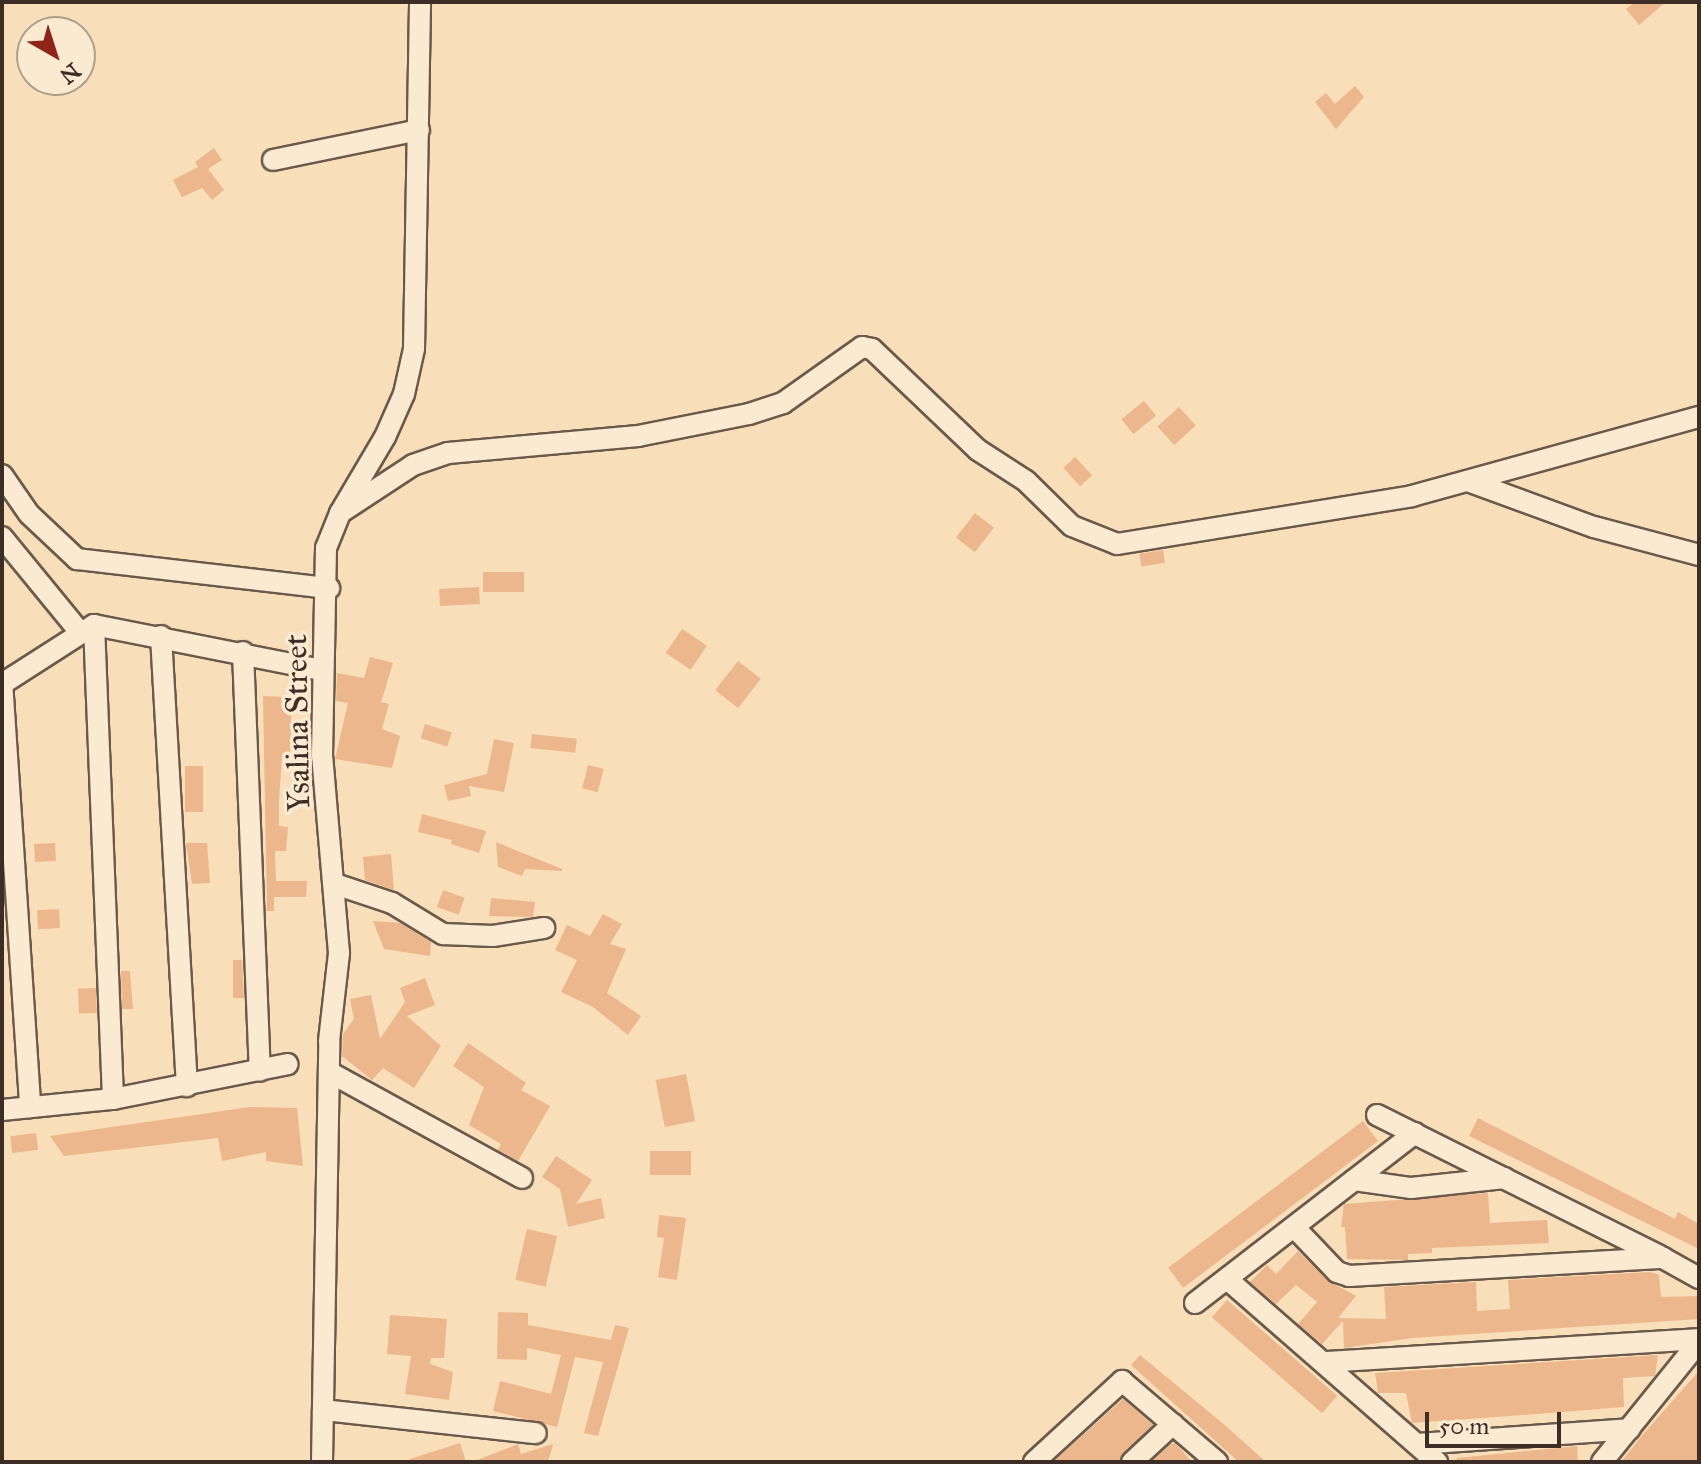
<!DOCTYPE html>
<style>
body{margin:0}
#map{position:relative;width:1701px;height:1464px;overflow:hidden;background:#f8deb9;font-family:"IM FELL Great Primer",serif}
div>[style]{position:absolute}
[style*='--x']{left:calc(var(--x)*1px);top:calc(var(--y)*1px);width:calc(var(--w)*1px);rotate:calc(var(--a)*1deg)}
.building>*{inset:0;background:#ecb78d;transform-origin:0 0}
.roads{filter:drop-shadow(2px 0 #6b5a4b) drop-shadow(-2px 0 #6b5a4b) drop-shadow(0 2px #6b5a4b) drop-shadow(0 -2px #6b5a4b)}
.minor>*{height:20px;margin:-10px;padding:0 10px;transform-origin:10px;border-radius:10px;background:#faead2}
span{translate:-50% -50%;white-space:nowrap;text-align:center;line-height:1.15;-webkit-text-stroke:7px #faead2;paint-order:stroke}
.street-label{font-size:32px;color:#3c2e26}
.frame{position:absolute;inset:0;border:4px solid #3c2e26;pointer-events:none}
.north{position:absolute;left:16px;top:16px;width:80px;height:80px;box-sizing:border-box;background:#faead2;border:2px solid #ae9f8d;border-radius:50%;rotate:141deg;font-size:22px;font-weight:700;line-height:32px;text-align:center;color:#3c2e26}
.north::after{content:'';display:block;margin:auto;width:28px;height:36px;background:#8f2418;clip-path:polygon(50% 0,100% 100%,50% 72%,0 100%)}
.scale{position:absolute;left:1425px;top:1412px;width:136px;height:36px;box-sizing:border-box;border:4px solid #3c2e26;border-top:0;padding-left:10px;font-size:24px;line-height:28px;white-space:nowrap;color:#3c2e26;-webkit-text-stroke:6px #faead2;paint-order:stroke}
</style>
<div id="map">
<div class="building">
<i style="clip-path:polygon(1635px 2px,1666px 2px,1639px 25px,1626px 9px)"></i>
<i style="clip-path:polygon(1355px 86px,1364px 97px,1336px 129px,1315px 102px,1326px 93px,1335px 104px)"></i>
<i style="clip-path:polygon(214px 148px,222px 160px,208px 169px,224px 190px,212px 200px,202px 188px,182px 197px,173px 180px,198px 167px,195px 162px)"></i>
<i style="left:1144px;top:401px;width:19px;height:29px;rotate:51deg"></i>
<i style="left:1179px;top:407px;width:25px;height:29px;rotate:48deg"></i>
<i style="left:1075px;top:457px;width:25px;height:16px;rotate:47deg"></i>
<i style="left:975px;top:513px;width:24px;height:31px;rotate:38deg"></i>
<i style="left:1163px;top:550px;width:13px;height:24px;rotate:81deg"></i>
<i style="left:483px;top:572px;width:41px;height:20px"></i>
<i style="left:479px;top:587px;width:17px;height:40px;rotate:87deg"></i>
<i style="left:682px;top:629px;width:30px;height:29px;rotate:34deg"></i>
<i style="clip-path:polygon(370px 657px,393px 663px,381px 702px,389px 704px,382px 729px,400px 736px,392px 768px,335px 759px,348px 703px,336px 701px,337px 673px,364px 678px)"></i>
<i style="left:738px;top:661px;width:29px;height:37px;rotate:38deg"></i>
<i style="clip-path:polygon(263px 696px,292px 697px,290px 757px,282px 757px,279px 800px,279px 826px,288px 827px,286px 851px,275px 851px,276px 881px,307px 881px,306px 897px,274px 897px,274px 911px,267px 911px)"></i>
<i style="left:425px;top:724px;width:28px;height:15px;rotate:17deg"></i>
<i style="left:532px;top:734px;width:45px;height:14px;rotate:6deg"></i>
<i style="clip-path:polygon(494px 739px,514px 743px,504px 792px,469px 786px,471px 796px,448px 801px,444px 785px,487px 774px)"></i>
<i style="left:588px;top:765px;width:16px;height:24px;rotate:14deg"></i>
<i style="left:185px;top:766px;width:18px;height:46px"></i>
<i style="clip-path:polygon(422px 814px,486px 831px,479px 853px,451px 844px,452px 840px,418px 832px)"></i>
<i style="clip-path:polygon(496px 842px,562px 869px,562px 871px,525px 869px,522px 876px,498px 867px)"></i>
<i style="left:55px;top:843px;width:18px;height:21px;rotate:87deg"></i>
<i style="clip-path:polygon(186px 843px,207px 843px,210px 883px,192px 884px)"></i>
<i style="clip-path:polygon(391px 854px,394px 890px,365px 880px,363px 857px)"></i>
<i style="left:443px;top:890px;width:23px;height:18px;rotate:20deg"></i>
<i style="clip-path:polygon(491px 898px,535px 902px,533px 917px,489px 916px)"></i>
<i style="left:59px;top:909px;width:19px;height:22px;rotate:87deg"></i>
<i style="clip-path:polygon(603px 914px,622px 924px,610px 944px,626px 949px,607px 993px,641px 1016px,628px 1035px,593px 1007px,561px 992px,577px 960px,555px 950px,567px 925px,590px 936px)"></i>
<i style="clip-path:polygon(373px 921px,400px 923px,431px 942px,430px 956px,384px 949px)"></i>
<i style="clip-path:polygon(233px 960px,242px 960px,244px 998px,233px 998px)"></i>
<i style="clip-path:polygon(121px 971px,130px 971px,133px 1009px,122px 1009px)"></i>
<i style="clip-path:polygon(425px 978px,435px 1005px,407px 1016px,441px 1046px,414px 1088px,383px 1068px,372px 1080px,342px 1056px,343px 1034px,354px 1019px,350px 999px,371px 995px,380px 1039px,405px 1002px,400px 988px)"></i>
<i style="left:96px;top:988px;width:25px;height:18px;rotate:88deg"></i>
<i style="clip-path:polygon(468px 1043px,526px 1083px,521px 1090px,550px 1106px,518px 1161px,498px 1150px,501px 1144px,469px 1125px,484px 1087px,453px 1066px)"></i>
<i style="left:686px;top:1074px;width:48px;height:31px;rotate:79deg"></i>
<i style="clip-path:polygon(250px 1107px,297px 1108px,303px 1166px,266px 1161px,266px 1152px,222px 1161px,218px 1138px,64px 1156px,50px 1136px)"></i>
<i style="clip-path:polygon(1478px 1118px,1675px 1219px,1678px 1212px,1699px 1224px,1699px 1249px,1469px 1136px)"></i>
<i style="left:1363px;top:1121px;width:25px;height:244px;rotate:53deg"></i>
<i style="left:36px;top:1133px;width:17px;height:26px;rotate:83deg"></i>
<i style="left:691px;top:1151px;width:24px;height:41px;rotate:90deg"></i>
<i style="clip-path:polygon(556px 1156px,592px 1180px,576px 1204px,601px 1198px,605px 1218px,568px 1227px,560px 1189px,542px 1177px)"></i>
<i style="clip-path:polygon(1488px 1193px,1490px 1223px,1547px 1220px,1549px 1243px,1432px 1248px,1432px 1253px,1408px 1254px,1408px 1260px,1347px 1259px,1345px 1227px,1341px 1227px,1344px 1204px)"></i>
<i style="clip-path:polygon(659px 1215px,686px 1218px,677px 1280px,658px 1277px,664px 1238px,657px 1237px)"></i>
<i style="left:527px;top:1229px;width:31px;height:52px;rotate:13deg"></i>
<i style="clip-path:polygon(1298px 1251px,1328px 1281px,1356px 1296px,1338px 1318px,1386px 1319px,1384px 1287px,1476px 1282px,1477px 1311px,1510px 1309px,1508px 1280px,1650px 1272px,1659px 1275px,1661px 1297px,1699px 1296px,1699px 1319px,1412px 1338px,1344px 1348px,1343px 1321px,1322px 1344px,1298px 1324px,1317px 1302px,1296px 1285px,1276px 1304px,1250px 1282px,1267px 1265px,1276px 1274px)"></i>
<i style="left:1227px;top:1300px;width:146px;height:23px;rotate:41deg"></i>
<i style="clip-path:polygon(498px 1312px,528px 1313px,528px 1325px,611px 1340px,615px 1325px,629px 1328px,598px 1436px,584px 1433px,603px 1362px,575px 1357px,557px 1427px,493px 1411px,500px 1381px,551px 1394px,561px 1355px,527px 1348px,527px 1360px,497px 1359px)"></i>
<i style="clip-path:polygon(390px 1315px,447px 1319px,444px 1358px,431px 1358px,430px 1364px,453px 1372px,449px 1400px,405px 1394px,411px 1356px,387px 1354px)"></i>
<i style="clip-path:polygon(1140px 1355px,1227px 1427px,1266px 1462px,1239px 1462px,1131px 1365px)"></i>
<i style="clip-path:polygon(1658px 1355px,1655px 1376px,1623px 1378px,1624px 1407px,1510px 1416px,1412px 1423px,1406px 1393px,1378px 1393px,1375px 1373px)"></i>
<i style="clip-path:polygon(1699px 1371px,1699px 1462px,1621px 1462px,1645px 1432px)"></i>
<i style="clip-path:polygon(1123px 1399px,1153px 1425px,1119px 1462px,1053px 1462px)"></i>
<i style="clip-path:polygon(460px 1443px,466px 1462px,411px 1462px,410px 1459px)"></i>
<i style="clip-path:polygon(1175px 1443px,1192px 1462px,1151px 1462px,1170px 1444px)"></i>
<i style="clip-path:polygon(518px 1444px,521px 1454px,553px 1444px,548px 1462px,472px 1462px)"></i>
<i style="clip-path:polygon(1577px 1446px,1578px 1462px,1457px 1462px,1457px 1458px)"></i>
</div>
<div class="roads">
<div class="minor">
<i style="--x:273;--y:160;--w:149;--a:-11.6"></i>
<i style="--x:2;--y:475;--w:47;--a:55.3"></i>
<i style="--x:29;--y:514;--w:66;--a:43.2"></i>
<i style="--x:77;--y:559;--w:254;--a:6.6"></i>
<i style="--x:1468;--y:481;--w:134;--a:20.1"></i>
<i style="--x:1594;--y:527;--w:109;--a:14.9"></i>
<i style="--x:340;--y:513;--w:87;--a:-33.3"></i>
<i style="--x:413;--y:465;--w:37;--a:-19"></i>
<i style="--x:448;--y:453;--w:191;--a:-5.1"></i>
<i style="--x:638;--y:436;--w:113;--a:-11.2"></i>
<i style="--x:749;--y:414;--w:36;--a:-18"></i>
<i style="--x:783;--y:403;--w:97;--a:-35.3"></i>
<i style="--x:862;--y:347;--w:10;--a:11"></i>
<i style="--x:872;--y:349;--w:146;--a:43.6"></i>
<i style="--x:978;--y:450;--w:57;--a:32.9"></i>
<i style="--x:1026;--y:481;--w:64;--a:44.4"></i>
<i style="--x:1072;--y:526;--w:48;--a:21.8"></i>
<i style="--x:1117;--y:544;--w:299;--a:-9.2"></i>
<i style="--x:1412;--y:496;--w:298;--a:-15.4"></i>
<i style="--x:2;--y:537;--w:122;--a:50.7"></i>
<i style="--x:94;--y:625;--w:474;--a:87.7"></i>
<i style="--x:161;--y:636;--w:451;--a:86.7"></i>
<i style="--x:243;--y:652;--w:419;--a:87.7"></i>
<i style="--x:2;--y:681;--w:427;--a:86.2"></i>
<i style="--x:2;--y:684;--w:109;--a:-32.7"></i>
<i style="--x:94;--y:625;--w:231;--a:11.2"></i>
<i style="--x:335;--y:884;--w:60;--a:18.4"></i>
<i style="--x:392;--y:903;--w:60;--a:31.3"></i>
<i style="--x:443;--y:934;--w:50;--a:2.3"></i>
<i style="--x:493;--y:936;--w:52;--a:-8.9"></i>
<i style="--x:331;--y:1073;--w:218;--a:28.8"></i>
<i style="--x:2;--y:1110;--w:112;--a:-5.7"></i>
<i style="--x:113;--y:1099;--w:178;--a:-11.3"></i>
<i style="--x:1377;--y:1115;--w:316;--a:26.5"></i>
<i style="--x:1354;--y:1180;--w:58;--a:8"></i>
<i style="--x:1411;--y:1188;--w:94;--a:-6.1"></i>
<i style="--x:1294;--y:1227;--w:62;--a:46.3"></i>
<i style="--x:1337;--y:1272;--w:13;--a:18"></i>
<i style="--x:1349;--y:1276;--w:315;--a:-3.3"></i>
<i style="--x:1663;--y:1258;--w:41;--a:29.1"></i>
<i style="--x:1227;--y:1279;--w:279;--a:41.1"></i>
<i style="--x:1195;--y:1303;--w:278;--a:-37.7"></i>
<i style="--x:1325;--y:1362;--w:375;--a:-3.5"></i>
<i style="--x:323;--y:1410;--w:214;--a:6.2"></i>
<i style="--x:1417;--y:1444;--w:213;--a:-4"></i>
<i style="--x:322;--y:1462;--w:421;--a:-89"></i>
<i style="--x:329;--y:1041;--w:89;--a:-83.5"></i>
<i style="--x:339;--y:953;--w:198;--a:-94.9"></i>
<i style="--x:322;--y:756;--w:208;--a:-88.9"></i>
<i style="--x:326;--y:548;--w:38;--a:-68"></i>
<i style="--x:340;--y:513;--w:88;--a:-59.4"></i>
<i style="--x:385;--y:437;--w:47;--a:-66.2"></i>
<i style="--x:404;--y:394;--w:46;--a:-77.5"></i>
<i style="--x:414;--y:349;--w:347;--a:-89"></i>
<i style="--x:1034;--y:1462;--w:120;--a:-42.6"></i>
<i style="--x:1122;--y:1381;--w:125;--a:40.5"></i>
<i style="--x:1132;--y:1462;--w:56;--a:-42.8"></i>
<i style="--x:1602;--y:1462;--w:154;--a:-51.1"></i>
</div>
</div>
<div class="street-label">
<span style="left:298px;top:723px;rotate:-91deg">Ysalina Street</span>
</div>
<div class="frame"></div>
<div class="north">N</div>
<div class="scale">50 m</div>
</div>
